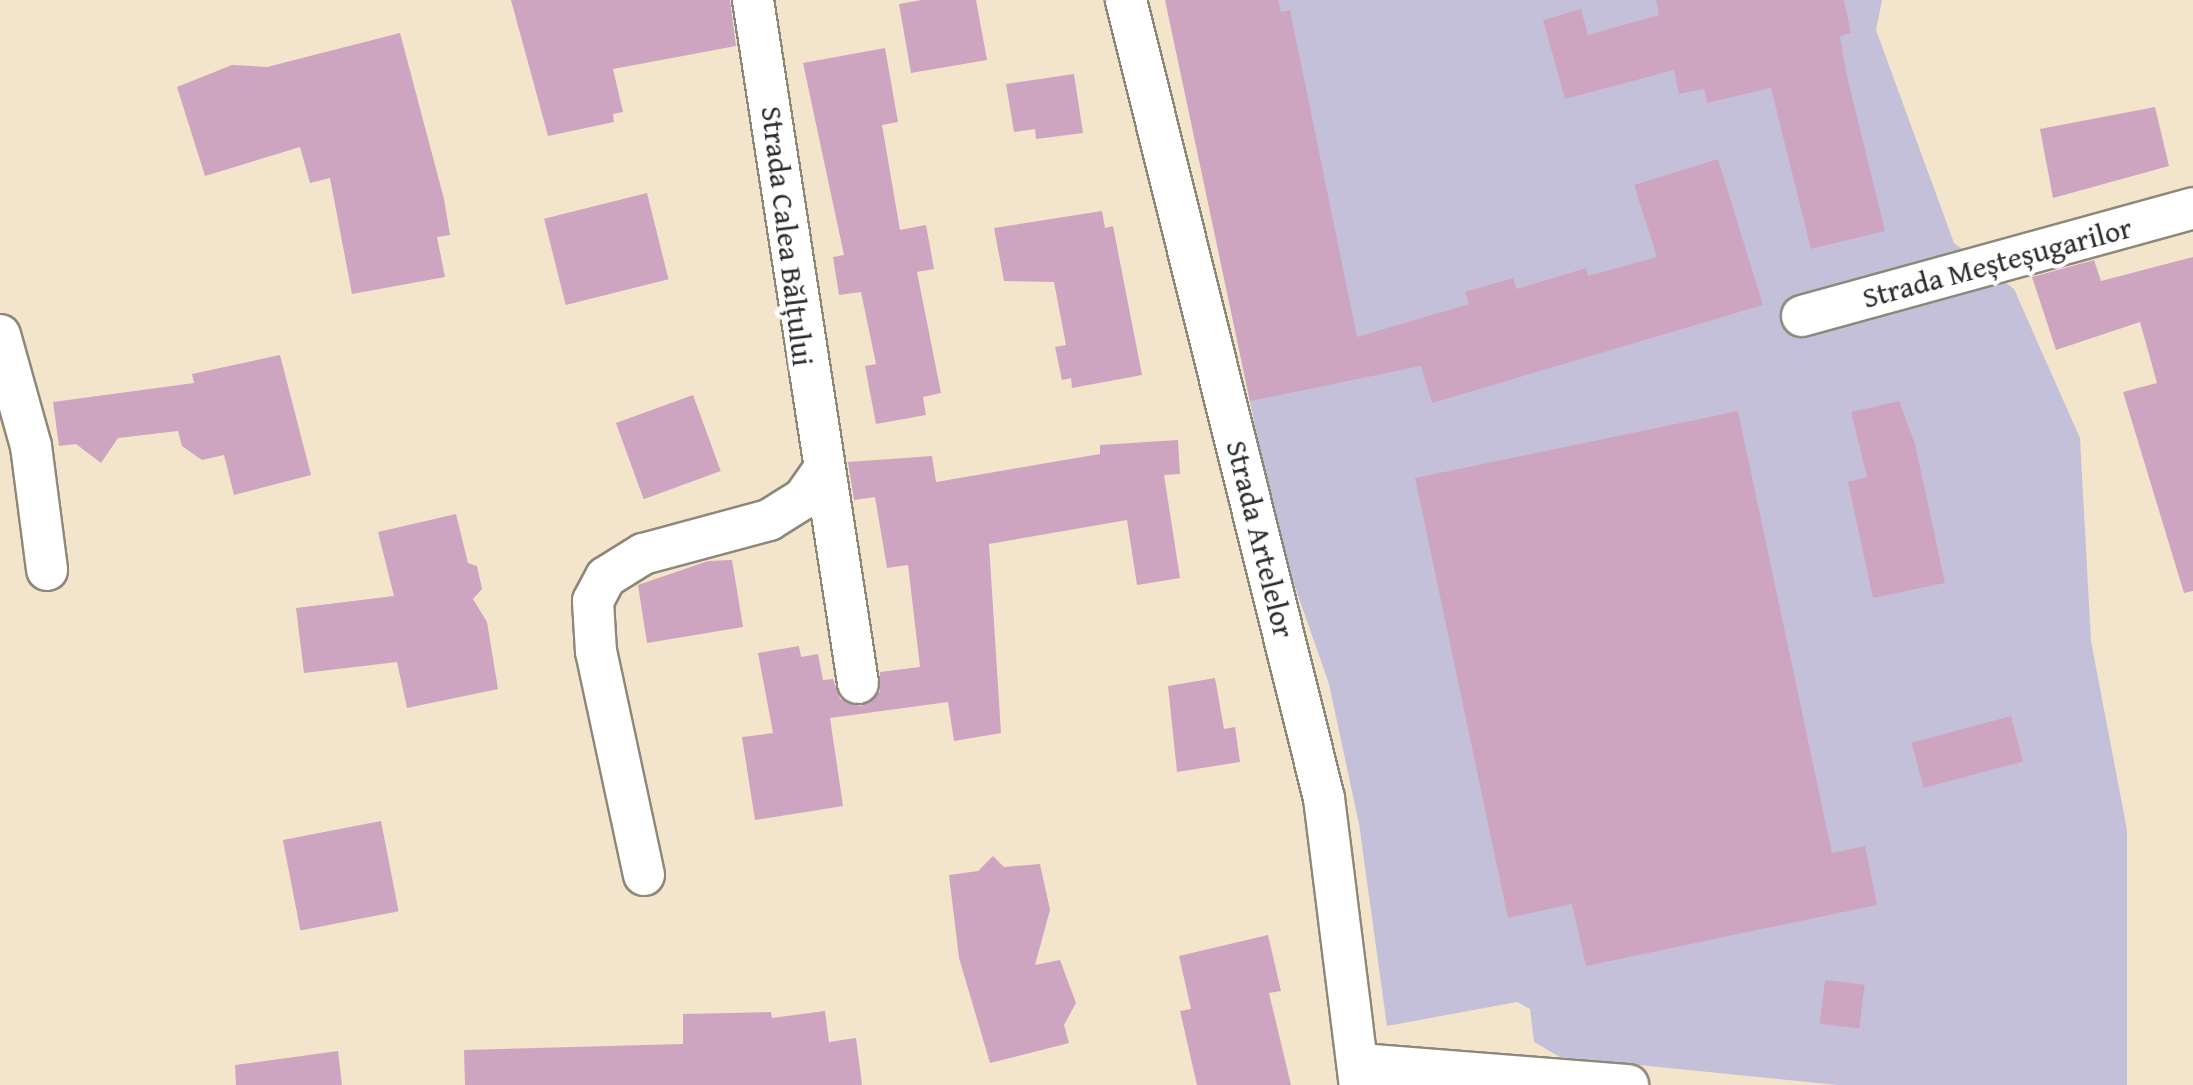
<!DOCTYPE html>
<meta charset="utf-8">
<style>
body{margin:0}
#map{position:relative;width:2193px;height:1085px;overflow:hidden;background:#f2e5cb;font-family:"Gentium Book Plus",serif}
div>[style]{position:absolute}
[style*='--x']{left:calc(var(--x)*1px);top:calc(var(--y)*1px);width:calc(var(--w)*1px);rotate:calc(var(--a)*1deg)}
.industrial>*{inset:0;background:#c5c0da}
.building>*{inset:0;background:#cea5c1;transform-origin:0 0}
.roads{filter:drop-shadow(2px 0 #8e887b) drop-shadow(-2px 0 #8e887b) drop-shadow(0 2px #8e887b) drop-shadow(0 -2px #8e887b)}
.street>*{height:40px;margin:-20px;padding:0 20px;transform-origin:20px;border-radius:20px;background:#fff}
span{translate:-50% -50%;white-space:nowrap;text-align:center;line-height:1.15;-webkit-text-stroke:9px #fff;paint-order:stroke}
.street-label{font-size:30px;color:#2b2b2b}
</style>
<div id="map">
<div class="industrial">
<i style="clip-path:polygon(1166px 0,1882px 0,1876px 30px,1954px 243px,2014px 289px,2080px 438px,2091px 641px,2127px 830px,2127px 1085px,1837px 1085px,1560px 1057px,1534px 1042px,1530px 1009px,1517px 1002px,1387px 1026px,1359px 824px,1329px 684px,1279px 541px)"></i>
</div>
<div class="building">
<i style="clip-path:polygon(511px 0,730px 0,736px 46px,613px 69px,623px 112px,613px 114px,614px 122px,548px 136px)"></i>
<i style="clip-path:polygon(922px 0,976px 0,987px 60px,911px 73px,899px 4px)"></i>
<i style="clip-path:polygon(1165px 0,1278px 0,1281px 12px,1290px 10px,1357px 337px,1469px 304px,1465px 292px,1513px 278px,1517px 289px,1586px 268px,1588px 276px,1657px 257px,1634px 185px,1718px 159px,1763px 305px,1432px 403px,1421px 366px,1250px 401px)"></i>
<i style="clip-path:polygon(1656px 0,1844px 0,1851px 33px,1840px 36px,1846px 72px,1885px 231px,1811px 249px,1771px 88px,1707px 103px,1704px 89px,1679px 94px,1674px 70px,1565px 99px,1543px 20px,1581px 9px,1588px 35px,1659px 15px)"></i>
<i style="clip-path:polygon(400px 33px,444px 199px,450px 235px,437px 237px,445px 277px,352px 294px,330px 178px,310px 183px,300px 147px,205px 176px,177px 87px,232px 65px,267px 67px)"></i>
<i style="clip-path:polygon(885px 48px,898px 122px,882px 125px,900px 230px,926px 225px,934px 269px,917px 272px,941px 393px,923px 397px,926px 415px,876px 424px,865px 366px,876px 364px,861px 292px,839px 295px,833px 257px,844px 255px,803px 63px)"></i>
<i style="clip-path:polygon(1074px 74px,1083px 133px,1036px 139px,1035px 129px,1014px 132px,1006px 84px)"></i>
<i style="clip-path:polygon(2155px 107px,2169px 166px,2053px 198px,2040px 129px)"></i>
<i style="left:647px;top:193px;width:89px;height:106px;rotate:76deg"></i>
<i style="clip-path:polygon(1102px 211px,1105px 228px,1113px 226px,1142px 375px,1072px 388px,1071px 378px,1062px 380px,1055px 347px,1066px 345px,1054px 282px,1004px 281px,994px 228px)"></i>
<i style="clip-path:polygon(2193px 257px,2193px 591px,2184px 593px,2123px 392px,2157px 383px,2140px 322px,2056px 350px,2032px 277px,2094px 260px,2101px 281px)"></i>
<i style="clip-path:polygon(280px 355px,311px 475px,234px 495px,224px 455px,202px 460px,182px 446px,178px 431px,118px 438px,101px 463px,76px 444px,59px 446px,53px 402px,194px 383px,192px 374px)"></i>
<i style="left:693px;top:395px;width:81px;height:82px;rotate:70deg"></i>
<i style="clip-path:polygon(1899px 401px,1915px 444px,1945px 583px,1873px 598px,1848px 482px,1867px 477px,1851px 412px)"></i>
<i style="clip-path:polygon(1738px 411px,1832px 853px,1865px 846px,1877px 905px,1586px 966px,1572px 904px,1508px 918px,1415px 478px)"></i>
<i style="clip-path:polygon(1178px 440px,1180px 474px,1164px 475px,1180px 578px,1137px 585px,1127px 520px,989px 544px,1001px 733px,954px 741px,948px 702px,830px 718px,843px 806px,755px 820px,742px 737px,773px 733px,758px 653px,799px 646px,801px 657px,818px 654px,823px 680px,833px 679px,840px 699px,861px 706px,880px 692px,880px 672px,920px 667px,908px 565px,887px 568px,875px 497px,854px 500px,848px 462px,932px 456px,936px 482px,1100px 454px,1100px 445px)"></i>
<i style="clip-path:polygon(456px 514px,468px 563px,477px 566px,482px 589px,473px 599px,487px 622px,498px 689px,407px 708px,397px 662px,304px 673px,296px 608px,394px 596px,378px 532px)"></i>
<i style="clip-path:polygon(732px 560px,743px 627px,647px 643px,638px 585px,708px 561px)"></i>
<i style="clip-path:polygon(1215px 678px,1224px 729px,1235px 727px,1240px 762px,1177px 772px,1168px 686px)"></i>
<i style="left:2011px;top:716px;width:47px;height:103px;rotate:75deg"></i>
<i style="left:381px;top:821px;width:92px;height:100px;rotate:79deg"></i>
<i style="clip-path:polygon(993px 856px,1004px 867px,1040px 864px,1050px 910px,1035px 965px,1060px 960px,1076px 1003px,1064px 1025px,1069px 1043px,990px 1063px,959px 958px,949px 875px,978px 871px)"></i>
<i style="clip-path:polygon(1268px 935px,1281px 991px,1269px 993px,1291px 1085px,1197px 1085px,1180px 1011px,1191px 1009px,1179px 956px)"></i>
<i style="left:1825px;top:980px;width:40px;height:44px;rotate:7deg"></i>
<i style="clip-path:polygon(825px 1011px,829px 1042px,856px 1038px,862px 1085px,465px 1085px,464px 1050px,683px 1044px,683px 1014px,771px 1012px,772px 1018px)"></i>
<i style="clip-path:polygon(338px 1051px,342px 1085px,236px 1085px,235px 1065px)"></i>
</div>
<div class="roads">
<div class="street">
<i style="--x:753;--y:0;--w:691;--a:81.26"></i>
<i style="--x:1126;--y:0;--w:822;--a:76.07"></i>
<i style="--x:1324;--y:798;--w:289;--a:82.9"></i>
<i style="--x:1802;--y:316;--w:406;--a:-15.4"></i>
<i style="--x:0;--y:335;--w:115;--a:74.4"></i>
<i style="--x:31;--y:446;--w:125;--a:82.6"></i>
<i style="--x:644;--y:875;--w:228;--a:-102.1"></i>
<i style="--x:596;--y:652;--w:51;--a:-93.4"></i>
<i style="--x:593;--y:601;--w:27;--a:-62"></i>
<i style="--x:606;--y:577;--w:44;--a:-31.9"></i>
<i style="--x:643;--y:554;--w:131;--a:-15.1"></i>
<i style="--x:769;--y:520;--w:40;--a:-32"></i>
<i style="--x:803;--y:499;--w:33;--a:-55"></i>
<i style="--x:1361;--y:1064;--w:268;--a:4.5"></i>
</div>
</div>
<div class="street-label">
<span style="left:788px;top:236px;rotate:83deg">Strada Calea Bălțului</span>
<span style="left:1997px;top:262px;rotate:-15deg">Strada Meșteșugarilor</span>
<span style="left:1261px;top:539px;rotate:76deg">Strada Artelelor</span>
</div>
</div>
